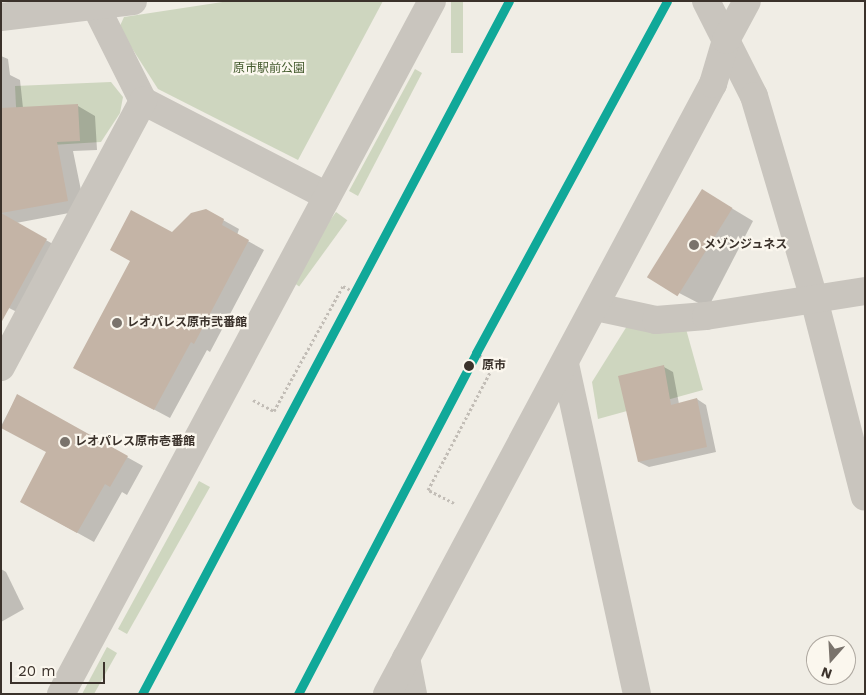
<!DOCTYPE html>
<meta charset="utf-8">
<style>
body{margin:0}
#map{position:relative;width:866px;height:695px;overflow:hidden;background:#f0ede5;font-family:"Work Sans","Noto Sans JP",sans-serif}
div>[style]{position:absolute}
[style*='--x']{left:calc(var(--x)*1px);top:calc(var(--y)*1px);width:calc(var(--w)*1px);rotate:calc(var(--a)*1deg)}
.green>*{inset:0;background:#ced6bf;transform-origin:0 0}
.shadow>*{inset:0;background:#0003}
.building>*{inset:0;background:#c4b4a6;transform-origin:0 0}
.path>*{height:3px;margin-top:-1.5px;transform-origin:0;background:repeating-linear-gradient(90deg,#c2bdb6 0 2.5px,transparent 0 5px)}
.minor>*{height:28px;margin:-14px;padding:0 14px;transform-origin:14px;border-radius:14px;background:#c9c5be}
.rail-1>*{height:9px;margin:-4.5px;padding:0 4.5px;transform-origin:4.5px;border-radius:4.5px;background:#10a899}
.dots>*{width:14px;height:14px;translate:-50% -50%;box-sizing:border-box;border:2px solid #fbf7ee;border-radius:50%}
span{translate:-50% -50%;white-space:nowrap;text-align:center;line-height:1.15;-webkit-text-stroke:4.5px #fbf7ee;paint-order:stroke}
.park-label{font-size:12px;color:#435a2d}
.poi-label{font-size:12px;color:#3b322b;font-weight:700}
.left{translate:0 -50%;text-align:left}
.stop-label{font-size:12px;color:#3b322b;font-weight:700}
.frame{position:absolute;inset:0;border:2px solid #3b322b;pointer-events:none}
.north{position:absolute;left:806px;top:635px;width:50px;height:50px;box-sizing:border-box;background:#fbf7ee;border:1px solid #aea8a0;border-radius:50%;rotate:199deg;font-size:14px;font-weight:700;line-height:20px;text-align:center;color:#3b322b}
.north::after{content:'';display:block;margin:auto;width:18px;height:22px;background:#7a736c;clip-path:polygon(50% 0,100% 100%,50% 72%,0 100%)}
.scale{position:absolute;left:10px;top:662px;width:95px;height:22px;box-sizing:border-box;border:2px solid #3b322b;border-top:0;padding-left:6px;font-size:15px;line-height:18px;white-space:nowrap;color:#3b322b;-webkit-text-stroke:4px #fbf7ee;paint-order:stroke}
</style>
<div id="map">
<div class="green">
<i style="clip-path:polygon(229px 1px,383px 1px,298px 160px,158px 89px,119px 28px,124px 17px)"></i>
<i style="left:451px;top:1px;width:12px;height:52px"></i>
<i style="clip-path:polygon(415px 69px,422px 73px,358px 196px,349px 191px)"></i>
<i style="clip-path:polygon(111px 82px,123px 97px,120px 113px,101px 142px,18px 147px,15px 86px)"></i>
<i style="left:336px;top:212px;width:14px;height:82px;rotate:36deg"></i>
<i style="clip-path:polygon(627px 326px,686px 329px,703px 390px,598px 419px,592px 382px)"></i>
<i style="clip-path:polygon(199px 481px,210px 487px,127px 634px,118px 629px)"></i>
<i style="clip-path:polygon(107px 647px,117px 653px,94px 694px,82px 694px)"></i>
</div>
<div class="shadow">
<i style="clip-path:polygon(1px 56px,8px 59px,10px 75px,20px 80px,23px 108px,78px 106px,95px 116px,97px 150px,73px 151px,85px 210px,16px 223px,67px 252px,31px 319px,1px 304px)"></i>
<i style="clip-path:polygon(723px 203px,753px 221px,708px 308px,656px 281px)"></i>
<i style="clip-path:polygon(223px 220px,239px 229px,237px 235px,264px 250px,210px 352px,207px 350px,170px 418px,91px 376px,172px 233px)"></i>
<i style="clip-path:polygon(664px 367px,673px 372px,679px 404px,697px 399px,706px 405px,716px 452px,649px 467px,639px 462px)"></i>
<i style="clip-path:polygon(17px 396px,143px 466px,127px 495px,122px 492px,94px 542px,38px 511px,48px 452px,1px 426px)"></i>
<i style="clip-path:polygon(1px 569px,6px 572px,24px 609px,1px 622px)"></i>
</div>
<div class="building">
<i style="clip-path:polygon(78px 104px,80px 141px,57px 142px,68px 201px,1px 213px,1px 108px)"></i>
<i style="left:702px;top:189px;width:36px;height:104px;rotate:32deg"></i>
<i style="clip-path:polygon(206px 209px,224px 219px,222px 225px,249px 240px,194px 344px,191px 342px,154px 410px,73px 368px,130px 261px,110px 250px,131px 210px,172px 232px,191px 213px)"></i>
<i style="clip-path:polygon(1px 213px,47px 239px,1px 323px)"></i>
<i style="clip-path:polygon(664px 365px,671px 405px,697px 398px,707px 447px,638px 462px,618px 376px)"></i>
<i style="clip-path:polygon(17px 394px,128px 456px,110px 487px,105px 484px,77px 533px,20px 502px,46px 452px,1px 428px)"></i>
</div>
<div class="path">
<i style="--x:253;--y:400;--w:24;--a:28"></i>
<i style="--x:274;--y:411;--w:143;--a:-61.1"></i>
<i style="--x:343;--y:286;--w:15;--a:28"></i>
<i style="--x:454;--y:503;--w:29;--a:-153"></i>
<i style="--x:428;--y:490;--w:141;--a:-62.2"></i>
<i style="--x:494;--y:365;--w:22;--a:-146"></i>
</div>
<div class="minor">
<i style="--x:706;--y:1;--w:106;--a:63.2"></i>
<i style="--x:754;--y:96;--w:212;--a:73.5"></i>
<i style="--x:814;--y:299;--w:204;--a:75.6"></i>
<i style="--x:96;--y:7;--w:105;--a:63.4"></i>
<i style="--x:143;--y:101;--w:207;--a:27.3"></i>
<i style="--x:1;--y:17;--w:133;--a:-6.9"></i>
<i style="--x:596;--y:307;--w:61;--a:12.2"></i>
<i style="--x:656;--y:320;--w:50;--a:-4.6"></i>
<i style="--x:706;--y:316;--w:161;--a:-8.9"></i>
<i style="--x:565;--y:364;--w:338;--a:77.7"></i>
<i style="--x:1;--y:367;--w:302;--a:-61.9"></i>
<i style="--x:406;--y:658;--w:37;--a:79"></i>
<i style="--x:61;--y:694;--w:786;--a:-61.84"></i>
<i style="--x:387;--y:694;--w:692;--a:-61.88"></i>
<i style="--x:713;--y:84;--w:46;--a:-73.5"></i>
<i style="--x:726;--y:40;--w:44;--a:-61.7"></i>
</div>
<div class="rail-1">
<i style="--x:142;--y:694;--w:784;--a:-62.1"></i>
<i style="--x:298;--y:694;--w:385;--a:-62.4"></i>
<i style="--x:476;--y:353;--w:400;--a:-61.5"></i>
</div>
<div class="dots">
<i style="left:694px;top:245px;background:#7a736c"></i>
<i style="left:117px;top:323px;background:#7a736c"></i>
<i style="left:469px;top:366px;background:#3b322b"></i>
<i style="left:65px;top:442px;background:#7a736c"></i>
</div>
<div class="park-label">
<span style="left:269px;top:69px">原市駅前公園</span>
</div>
<div class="poi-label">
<span class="left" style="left:704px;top:245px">メゾンジュネス</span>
<span class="left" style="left:127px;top:323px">レオパレス原市弐番館</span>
<span class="left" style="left:75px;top:442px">レオパレス原市壱番館</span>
</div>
<div class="stop-label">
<span class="left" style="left:482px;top:366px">原市</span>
</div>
<div class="frame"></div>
<div class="north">N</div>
<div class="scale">20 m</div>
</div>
